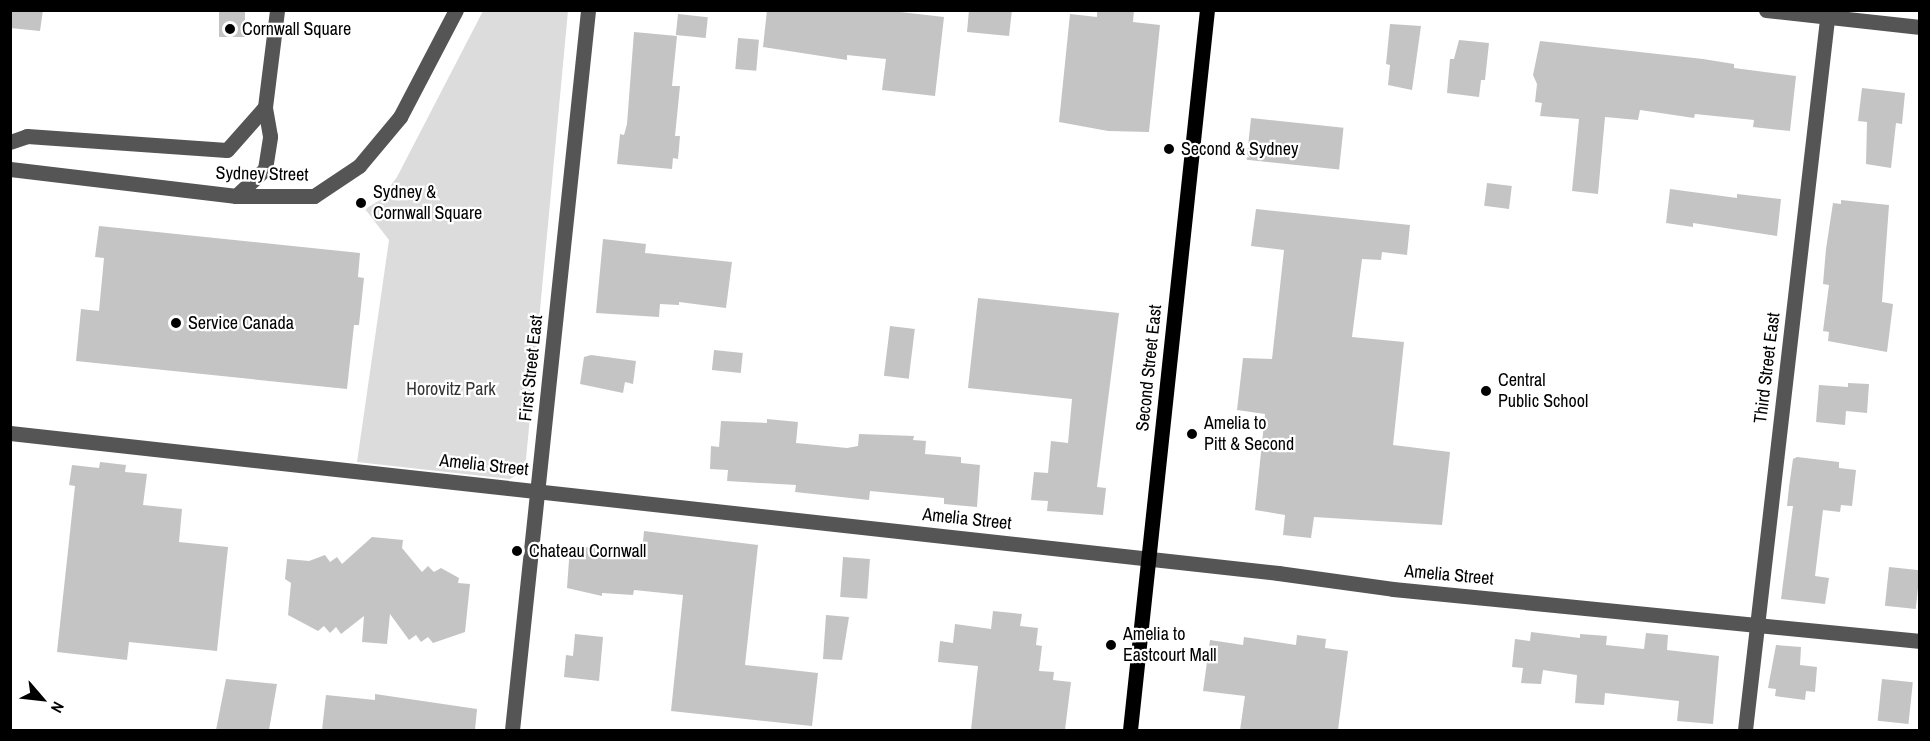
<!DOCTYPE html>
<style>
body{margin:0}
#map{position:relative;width:1930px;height:741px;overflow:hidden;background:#fff;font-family:"Archivo Narrow",sans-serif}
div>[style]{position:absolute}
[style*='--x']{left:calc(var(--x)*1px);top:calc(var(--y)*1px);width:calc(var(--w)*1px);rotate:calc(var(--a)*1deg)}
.green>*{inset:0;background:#dcdcdc}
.building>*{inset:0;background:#c4c4c4;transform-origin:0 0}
.minor>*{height:15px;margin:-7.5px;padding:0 7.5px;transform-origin:7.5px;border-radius:7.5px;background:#555}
.major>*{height:15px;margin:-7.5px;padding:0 7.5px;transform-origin:7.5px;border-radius:7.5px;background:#000}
.dots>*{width:16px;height:16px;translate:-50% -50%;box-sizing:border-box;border:3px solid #fff;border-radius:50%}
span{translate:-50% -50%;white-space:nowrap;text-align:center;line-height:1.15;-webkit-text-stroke:4.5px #fff;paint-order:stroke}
.poi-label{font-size:18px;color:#000}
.left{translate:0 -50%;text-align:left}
.street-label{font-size:18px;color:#000}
.park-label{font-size:18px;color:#333}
.frame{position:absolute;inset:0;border:12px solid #000;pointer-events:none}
.north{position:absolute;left:12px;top:669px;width:60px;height:60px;-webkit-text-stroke:4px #fff;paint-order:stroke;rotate:118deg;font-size:16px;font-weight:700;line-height:24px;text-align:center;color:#000}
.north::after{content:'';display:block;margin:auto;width:21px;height:27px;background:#000;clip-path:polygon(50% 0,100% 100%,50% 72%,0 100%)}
</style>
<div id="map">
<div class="green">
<i style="clip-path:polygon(483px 11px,568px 11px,525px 470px,510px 479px,357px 462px,389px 240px,365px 209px,380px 200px,397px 177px)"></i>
</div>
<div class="building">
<i style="clip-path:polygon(10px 10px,43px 10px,40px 31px,10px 28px)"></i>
<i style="left:219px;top:10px;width:26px;height:27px"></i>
<i style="clip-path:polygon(767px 10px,883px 10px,944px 17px,935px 96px,882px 90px,886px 59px,847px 55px,847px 60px,763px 47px)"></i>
<i style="clip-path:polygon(969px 10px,1012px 10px,1009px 36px,967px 32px)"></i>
<i style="clip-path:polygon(1097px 10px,1134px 10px,1133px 22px,1160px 25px,1149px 132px,1108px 131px,1059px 122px,1070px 14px,1097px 17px)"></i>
<i style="left:678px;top:14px;width:30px;height:21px;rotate:6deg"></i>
<i style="clip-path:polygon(1390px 24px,1421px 26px,1412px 90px,1388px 85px,1390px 65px,1386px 64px)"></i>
<i style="clip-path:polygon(634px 32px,677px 36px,672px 86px,680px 86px,675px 136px,680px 136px,678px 159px,673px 158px,672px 169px,617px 164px,620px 134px,624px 135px,627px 124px)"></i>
<i style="left:738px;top:38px;width:21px;height:31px;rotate:5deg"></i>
<i style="clip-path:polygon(1459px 40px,1489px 43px,1485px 80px,1481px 80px,1479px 97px,1447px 93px,1450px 59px,1454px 59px)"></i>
<i style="clip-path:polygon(1540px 41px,1703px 59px,1734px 64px,1734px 68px,1796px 76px,1790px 131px,1753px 127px,1754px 120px,1695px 114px,1694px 118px,1640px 110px,1638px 120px,1605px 117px,1598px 194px,1572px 191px,1579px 119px,1540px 116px,1542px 103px,1535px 102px,1537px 84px,1533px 75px)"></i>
<i style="clip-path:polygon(1862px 88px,1905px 93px,1902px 124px,1896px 123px,1891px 168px,1866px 164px,1867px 122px,1858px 121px)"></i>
<i style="left:1251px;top:118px;width:93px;height:42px;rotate:6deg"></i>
<i style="left:1487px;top:183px;width:25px;height:23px;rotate:7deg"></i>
<i style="clip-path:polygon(1670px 189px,1737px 198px,1737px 194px,1781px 199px,1777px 236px,1693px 223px,1693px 227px,1666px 223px)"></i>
<i style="clip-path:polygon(1841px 200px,1889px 205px,1882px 302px,1893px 304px,1887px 352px,1828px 341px,1829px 332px,1823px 331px,1829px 285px,1823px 284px,1826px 249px,1833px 203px,1841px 204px)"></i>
<i style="clip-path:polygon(1256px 209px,1410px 225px,1407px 255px,1382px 252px,1381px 260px,1362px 259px,1352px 337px,1404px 342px,1393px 445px,1450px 452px,1442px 525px,1314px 517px,1311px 538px,1283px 535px,1285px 515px,1255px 510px,1265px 414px,1237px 410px,1243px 358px,1272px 359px,1284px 250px,1251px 246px)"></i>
<i style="clip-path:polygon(99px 226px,360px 253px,358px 277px,364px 278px,359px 325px,354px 325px,347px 389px,76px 361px,81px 309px,99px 311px,104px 258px,95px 257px)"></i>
<i style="clip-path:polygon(603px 239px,646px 244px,645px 253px,732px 262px,726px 308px,679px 302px,679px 305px,660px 304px,659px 317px,596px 313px)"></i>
<i style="clip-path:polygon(978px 298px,1119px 313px,1097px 487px,1106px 488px,1103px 515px,1047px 511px,1048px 501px,1031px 500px,1034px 472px,1048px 473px,1051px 441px,1068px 443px,1072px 399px,968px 388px)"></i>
<i style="left:890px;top:326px;width:25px;height:50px;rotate:7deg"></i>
<i style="left:714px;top:350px;width:29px;height:20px;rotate:6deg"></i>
<i style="clip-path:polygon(591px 355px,636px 361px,633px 384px,625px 382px,623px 393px,580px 384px,584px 357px)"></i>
<i style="clip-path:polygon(1848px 383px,1869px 384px,1867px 413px,1846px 411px,1845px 425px,1816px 422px,1819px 385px,1848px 387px)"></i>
<i style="clip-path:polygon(767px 419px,798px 422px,796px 443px,847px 448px,858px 446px,859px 434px,914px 436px,913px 440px,926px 441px,925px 454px,961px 457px,961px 463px,980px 465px,977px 507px,944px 504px,944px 498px,870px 491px,869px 500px,795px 492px,796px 485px,727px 481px,728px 470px,710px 469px,711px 446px,719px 447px,721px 421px,767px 423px)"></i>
<i style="clip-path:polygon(1797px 457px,1839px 462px,1839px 468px,1856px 470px,1852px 506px,1841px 505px,1840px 512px,1823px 510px,1815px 576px,1829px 578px,1825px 604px,1781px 599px,1793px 506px,1787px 506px,1789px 487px,1793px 459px)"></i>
<i style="clip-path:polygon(100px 462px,126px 465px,125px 472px,147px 474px,143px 505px,182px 509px,179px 542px,228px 547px,217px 651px,129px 642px,127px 660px,57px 652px,75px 486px,69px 485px,72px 465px,99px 468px)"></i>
<i style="clip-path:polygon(644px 531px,758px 545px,745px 665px,818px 673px,812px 726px,671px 711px,683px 595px,634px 590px,633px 595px,602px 593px,602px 596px,567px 588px,570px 546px,642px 552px)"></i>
<i style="clip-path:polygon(372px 537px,403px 540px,402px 548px,422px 572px,428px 566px,434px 572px,441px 568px,459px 578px,458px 583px,470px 584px,465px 632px,433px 643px,428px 637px,421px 642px,416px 635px,409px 640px,390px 614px,387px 644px,362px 642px,364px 616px,341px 634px,336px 627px,330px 633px,324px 626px,318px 631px,288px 615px,291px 583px,285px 579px,287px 559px,309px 561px,325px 555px,330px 562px,337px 557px,342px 564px)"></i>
<i style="left:843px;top:557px;width:27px;height:40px;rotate:4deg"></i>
<i style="left:1889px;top:567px;width:31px;height:39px;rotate:6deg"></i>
<i style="clip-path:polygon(993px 611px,1022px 614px,1020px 626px,1038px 628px,1036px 645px,1042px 646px,1039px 671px,1054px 672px,1053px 680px,1071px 682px,1065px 730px,971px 730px,978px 666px,938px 662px,940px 641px,953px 643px,955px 624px,991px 629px)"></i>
<i style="clip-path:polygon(826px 615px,849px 617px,842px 660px,823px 659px)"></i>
<i style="clip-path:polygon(1531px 632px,1580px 638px,1580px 634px,1607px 636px,1606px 645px,1644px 649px,1646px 633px,1668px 635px,1667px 650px,1719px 656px,1713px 724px,1677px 721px,1679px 701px,1605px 693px,1604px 705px,1575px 703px,1577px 675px,1543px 670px,1541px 684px,1521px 683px,1523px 668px,1512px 667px,1515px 639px,1530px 641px)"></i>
<i style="clip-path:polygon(575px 634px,603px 637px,599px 681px,564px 677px,566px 655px,573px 656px)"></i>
<i style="clip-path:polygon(1297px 635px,1326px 639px,1325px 648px,1348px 651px,1338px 730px,1240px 730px,1245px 696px,1203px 691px,1210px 640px,1243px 645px,1244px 637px,1296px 645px)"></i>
<i style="clip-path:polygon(1776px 645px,1801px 647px,1800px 665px,1817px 667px,1815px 692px,1806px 691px,1805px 700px,1775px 696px,1776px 689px,1768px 688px)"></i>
<i style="clip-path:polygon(226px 679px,277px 684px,269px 730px,216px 730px)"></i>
<i style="left:1882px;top:679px;width:31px;height:42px;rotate:6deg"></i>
<i style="clip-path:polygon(375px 694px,477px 709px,475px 730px,322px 730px,326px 695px,375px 700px)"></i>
</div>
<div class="minor">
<i style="--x:1766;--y:10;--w:155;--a:6.3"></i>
<i style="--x:10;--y:142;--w:18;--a:-19"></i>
<i style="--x:27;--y:136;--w:200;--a:4"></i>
<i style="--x:227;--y:150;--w:57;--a:-48.5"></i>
<i style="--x:10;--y:169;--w:228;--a:6.8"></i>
<i style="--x:236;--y:196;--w:78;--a:0"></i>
<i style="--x:314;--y:196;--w:54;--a:-33.7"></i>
<i style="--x:359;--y:166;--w:64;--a:-50.1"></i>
<i style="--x:400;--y:117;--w:121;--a:-62.4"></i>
<i style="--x:236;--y:196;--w:40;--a:-43"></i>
<i style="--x:265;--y:169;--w:33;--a:-81"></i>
<i style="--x:270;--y:136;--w:29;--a:-100"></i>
<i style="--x:265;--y:107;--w:98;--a:-82.9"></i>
<i style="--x:10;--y:433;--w:1276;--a:6.3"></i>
<i style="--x:1278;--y:573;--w:116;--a:7.9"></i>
<i style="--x:1393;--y:589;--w:530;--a:5.64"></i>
<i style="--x:512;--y:730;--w:724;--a:-83.97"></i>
<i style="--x:1745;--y:730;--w:725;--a:-83.42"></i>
</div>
<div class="major">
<i style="--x:1130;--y:730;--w:724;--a:-83.9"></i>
</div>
<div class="dots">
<i style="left:230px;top:29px;background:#000"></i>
<i style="left:1169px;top:149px;background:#000"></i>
<i style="left:361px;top:203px;background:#000"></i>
<i style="left:176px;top:323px;background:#000"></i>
<i style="left:1486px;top:391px;background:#000"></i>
<i style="left:1192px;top:434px;background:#000"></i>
<i style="left:517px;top:551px;background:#000"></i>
<i style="left:1111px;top:645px;background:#000"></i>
</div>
<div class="poi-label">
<span class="left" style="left:242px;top:29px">Cornwall Square</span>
<span class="left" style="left:1181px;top:149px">Second &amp; Sydney</span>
<span class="left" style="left:373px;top:203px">Sydney &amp;<br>Cornwall Square</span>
<span class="left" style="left:188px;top:323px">Service Canada</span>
<span class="left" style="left:1498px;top:391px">Central<br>Public School</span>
<span class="left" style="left:1204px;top:434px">Amelia to<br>Pitt &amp; Second</span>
<span class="left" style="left:529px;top:551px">Chateau Cornwall</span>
<span class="left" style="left:1123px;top:645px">Amelia to<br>Eastcourt Mall</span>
</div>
<div class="street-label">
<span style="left:262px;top:174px;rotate:1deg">Sydney Street</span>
<span style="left:531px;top:368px;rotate:-84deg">First Street East</span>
<span style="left:1149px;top:368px;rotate:-84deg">Second Street East</span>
<span style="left:1767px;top:368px;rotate:-83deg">Third Street East</span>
<span style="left:484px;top:465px;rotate:6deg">Amelia Street</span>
<span style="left:967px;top:519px;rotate:6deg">Amelia Street</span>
<span style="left:1449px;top:575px;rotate:5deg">Amelia Street</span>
</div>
<div class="park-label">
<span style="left:451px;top:389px">Horovitz Park</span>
</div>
<div class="frame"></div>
<div class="north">N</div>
</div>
